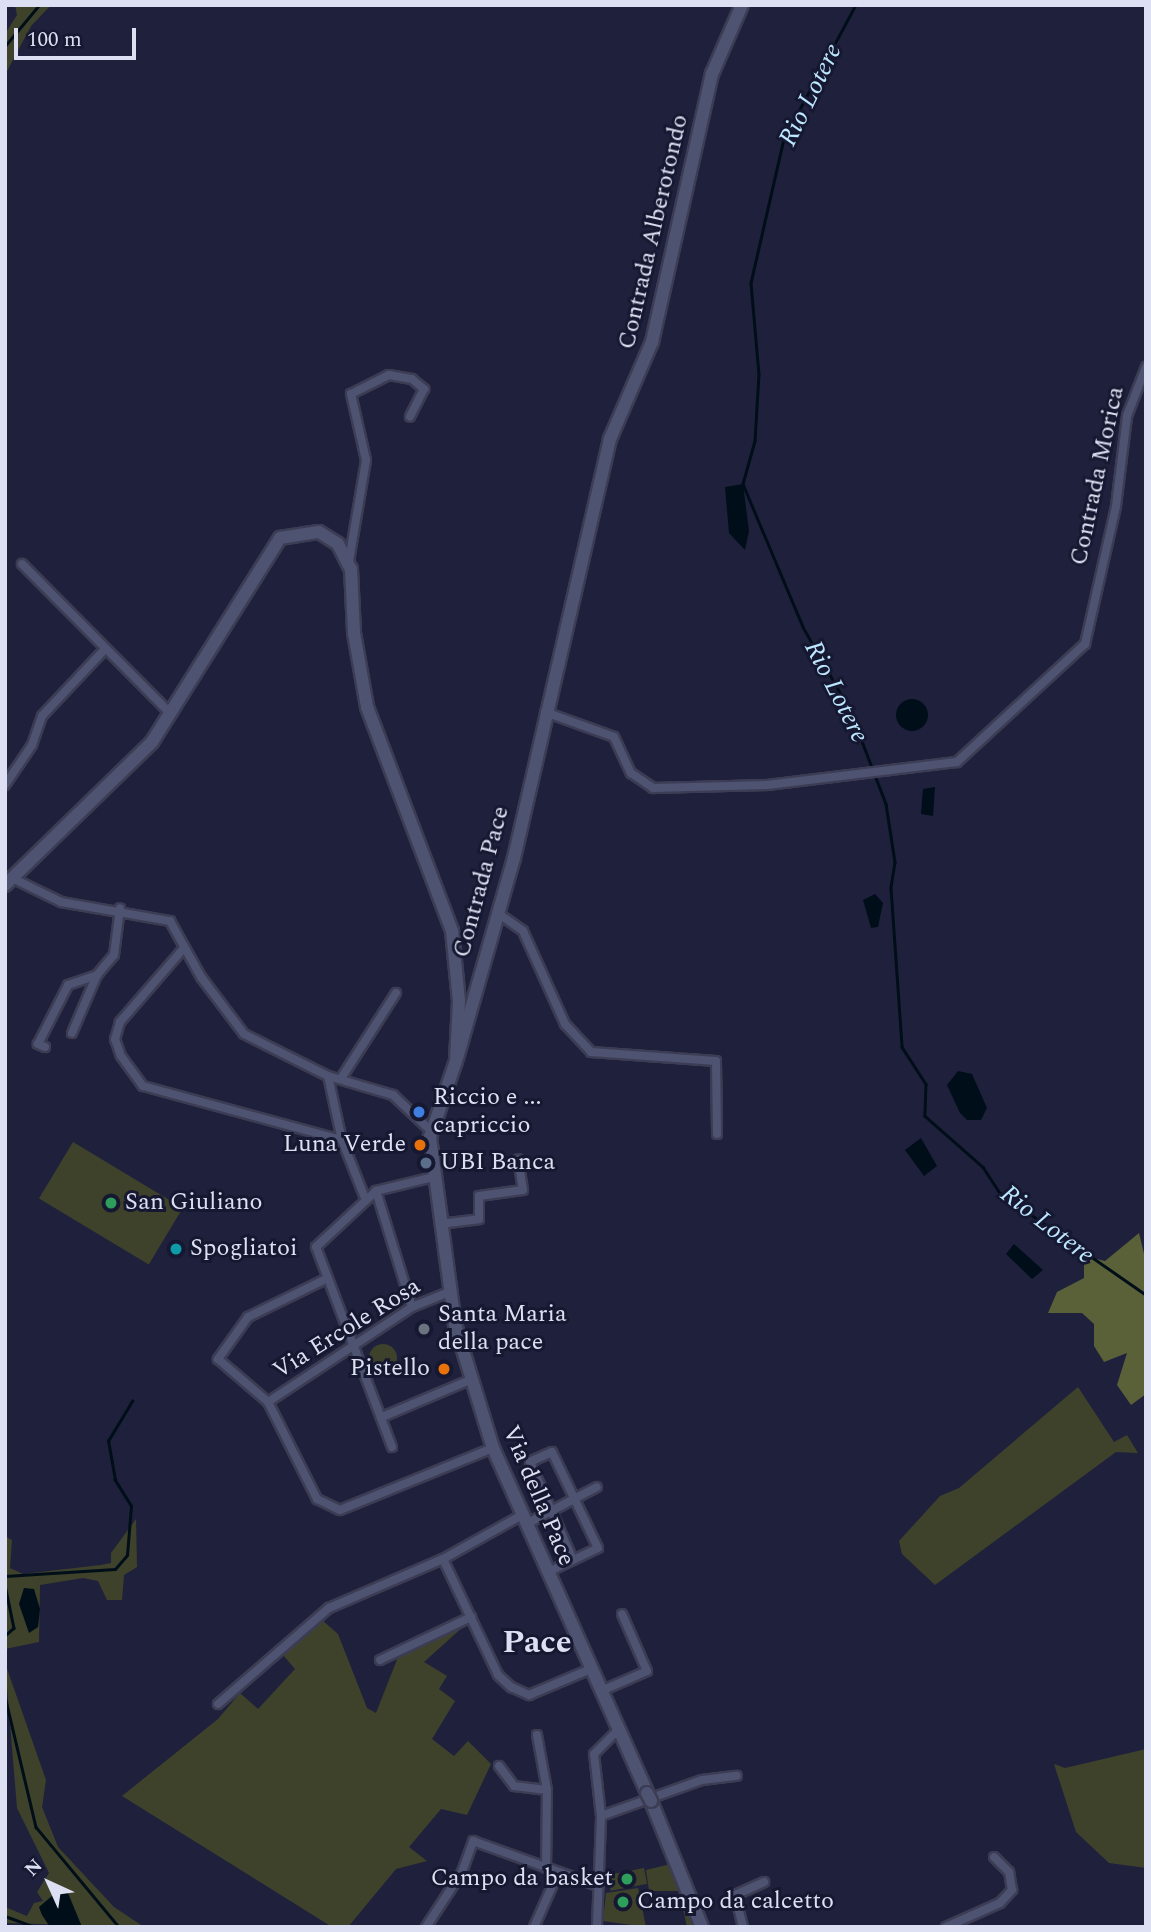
<!DOCTYPE html>
<style>
body{margin:0}
#map{position:relative;width:1151px;height:1932px;overflow:hidden;background:#1f213c;font-family:Spectral,serif}
div>[style]{position:absolute}
[style*='--x']{left:calc(var(--x)*1px);top:calc(var(--y)*1px);width:calc(var(--w)*1px);rotate:calc(var(--a)*1deg)}
.green>*{inset:0;background:#3e422a;transform-origin:0 0}
.round{border-radius:50%}
.forest>*{inset:0;background:#5a6037}
.water>*{inset:0;background:#000e19}
.stream>*{height:2.5px;margin:-1.25px;padding:0 1.25px;transform-origin:1.25px;border-radius:1.25px;background:#000e19}
.roads{filter:drop-shadow(2px 0 #3c3d54) drop-shadow(-2px 0 #3c3d54) drop-shadow(0 2px #3c3d54) drop-shadow(0 -2px #3c3d54)}
.street>*{height:8px;margin:-4px;padding:0 4px;transform-origin:4px;border-radius:4px;background:#4e5371}
.secondary>*{height:12px;margin:-6px;padding:0 6px;transform-origin:6px;border-radius:6px;background:#4e5371}
.bridges{filter:drop-shadow(2px 0 #3c3d54) drop-shadow(-2px 0 #3c3d54) drop-shadow(0 2px #3c3d54) drop-shadow(0 -2px #3c3d54)}
.secondary-bridge>*{height:12px;margin:-6px;padding:0 6px;transform-origin:6px;border-radius:6px;background:#4e5371}
.dots>*{width:19px;height:19px;translate:-50% -50%;box-sizing:border-box;border:4px solid #161831;border-radius:50%}
span{translate:-50% -50%;white-space:nowrap;text-align:center;line-height:1.15;-webkit-text-stroke:6px #161831;paint-order:stroke}
.street-label{font-size:24px;color:#dde0f2}
.poi-label{font-size:24px;color:#dde0f2}
.left{translate:0 -50%;text-align:left}
.right{translate:-100% -50%;text-align:right}
.water-label{font-size:26px;color:#bce7fe;font-style:italic}
.district-label{font-size:32px;color:#dde0f2;font-weight:700}
.frame{position:absolute;inset:0;border:7px solid #dde0f2;pointer-events:none}
.north{position:absolute;left:14px;top:1848px;width:70px;height:70px;-webkit-text-stroke:5px #161831;paint-order:stroke;rotate:315deg;font-size:19px;font-weight:700;line-height:28px;text-align:center;color:#dde0f2}
.north::after{content:'';display:block;margin:auto;width:24px;height:32px;background:#dde0f2;clip-path:polygon(50% 0,100% 100%,50% 72%,0 100%)}
.scale{position:absolute;left:14px;top:28px;width:122px;height:32px;box-sizing:border-box;border:4px solid #dde0f2;border-top:0;padding-left:9px;font-size:21px;line-height:24px;white-space:nowrap;color:#dde0f2;-webkit-text-stroke:5px #161831;paint-order:stroke}
</style>
<div id="map">
<div class="green">
<i style="clip-path:polygon(15px 5px,51px 5px,31px 26px,5px 75px,5px 34px,17px 15px)"></i>
<i style="left:73px;top:1142px;width:128px;height:66px;rotate:31deg"></i>
<i class="round" style="left:369px;top:1344px;width:28px;height:28px"></i>
<i style="clip-path:polygon(1078px 1387px,1114px 1442px,1127px 1435px,1138px 1453px,1116px 1452px,935px 1585px,902px 1554px,899px 1541px,940px 1496px,959px 1488px)"></i>
<i style="clip-path:polygon(136px 1519px,137px 1567px,124px 1575px,122px 1600px,107px 1600px,98px 1581px,83px 1578px,40px 1585px,39px 1642px,5px 1649px,5px 1536px,12px 1540px,10px 1568px,23px 1574px,101px 1565px,111px 1563px,111px 1553px)"></i>
<i style="clip-path:polygon(322px 1620px,338px 1634px,367px 1708px,376px 1713px,398px 1657px,464px 1626px,424px 1662px,447px 1676px,439px 1689px,455px 1701px,432px 1739px,454px 1756px,468px 1741px,491px 1764px,467px 1815px,441px 1809px,409px 1847px,427px 1861px,396px 1869px,348px 1927px,332px 1927px,122px 1796px,218px 1719px,240px 1693px,258px 1709px,295px 1669px,283px 1655px)"></i>
<i style="clip-path:polygon(5px 1663px,46px 1780px,42px 1807px,58px 1847px,114px 1907px,144px 1927px,5px 1923px,5px 1907px,27px 1916px,34px 1903px,43px 1901px,37px 1892px,49px 1873px,17px 1808px)"></i>
<i style="clip-path:polygon(1146px 1749px,1146px 1868px,1109px 1863px,1076px 1832px,1054px 1764px,1065px 1768px)"></i>
<i style="clip-path:polygon(675px 1863px,696px 1927px,687px 1927px,679px 1891px,649px 1891px,646px 1870px)"></i>
<i style="left:644px;top:1868px;width:16px;height:37px;rotate:79deg"></i>
<i style="clip-path:polygon(638px 1888px,646px 1927px,603px 1921px,606px 1893px)"></i>
</div>
<div class="forest">
<i style="clip-path:polygon(1139px 1233px,1146px 1262px,1146px 1394px,1131px 1405px,1117px 1385px,1127px 1353px,1104px 1362px,1094px 1346px,1094px 1324px,1082px 1313px,1048px 1313px,1057px 1292px,1084px 1278px,1084px 1256px,1105px 1261px)"></i>
</div>
<div class="water">
<i style="clip-path:polygon(743px 484px,749px 531px,745px 550px,729px 533px,725px 487px)"></i>
<i class="round" style="left:896px;top:699px;width:32px;height:32px"></i>
<i style="clip-path:polygon(935px 787px,933px 816px,921px 814px,923px 789px)"></i>
<i style="clip-path:polygon(875px 894px,883px 903px,878px 927px,871px 928px,863px 900px)"></i>
<i style="clip-path:polygon(958px 1071px,972px 1074px,987px 1108px,981px 1120px,967px 1120px,960px 1113px,947px 1085px)"></i>
<i style="clip-path:polygon(921px 1138px,937px 1166px,924px 1176px,905px 1150px)"></i>
<i style="clip-path:polygon(1014px 1244px,1043px 1270px,1032px 1279px,1006px 1254px)"></i>
<i style="clip-path:polygon(24px 1588px,34px 1589px,40px 1609px,38px 1627px,29px 1633px,19px 1604px)"></i>
<i style="clip-path:polygon(59px 1890px,68px 1893px,82px 1927px,50px 1927px,42px 1915px,39px 1907px)"></i>
</div>
<div class="stream">
<i style="--x:856;--y:5;--w:152;--a:118.2"></i>
<i style="--x:784;--y:139;--w:148;--a:102.9"></i>
<i style="--x:751;--y:283;--w:91;--a:85"></i>
<i style="--x:759;--y:374;--w:67;--a:93.4"></i>
<i style="--x:755;--y:441;--w:45;--a:105.6"></i>
<i style="--x:743;--y:484;--w:155;--a:67.2"></i>
<i style="--x:803;--y:627;--w:95;--a:60.5"></i>
<i style="--x:850;--y:710;--w:101;--a:69"></i>
<i style="--x:886;--y:804;--w:59;--a:81.2"></i>
<i style="--x:895;--y:862;--w:26;--a:99"></i>
<i style="--x:891;--y:888;--w:159;--a:86"></i>
<i style="--x:902;--y:1047;--w:44;--a:57"></i>
<i style="--x:926;--y:1084;--w:32;--a:92"></i>
<i style="--x:925;--y:1116;--w:77;--a:41.3"></i>
<i style="--x:983;--y:1167;--w:31;--a:57"></i>
<i style="--x:1000;--y:1193;--w:178;--a:34.9"></i>
<i style="--x:5;--y:46;--w:53;--a:-50.3"></i>
<i style="--x:5;--y:1576;--w:110;--a:-3.6"></i>
<i style="--x:115;--y:1569;--w:18;--a:-49"></i>
<i style="--x:127;--y:1555;--w:49;--a:-85.3"></i>
<i style="--x:131;--y:1506;--w:31;--a:-122"></i>
<i style="--x:115;--y:1480;--w:40;--a:-100"></i>
<i style="--x:108;--y:1441;--w:47;--a:-59"></i>
<i style="--x:5;--y:1585;--w:44;--a:78.2"></i>
<i style="--x:14;--y:1628;--w:12;--a:138"></i>
<i style="--x:5;--y:1696;--w:135;--a:76.7"></i>
<i style="--x:36;--y:1827;--w:130;--a:50.3"></i>
<i style="--x:5;--y:1916;--w:32;--a:20"></i>
</div>
<div class="roads">
<div class="street">
<i style="--x:349;--y:561;--w:102;--a:-80.4"></i>
<i style="--x:366;--y:460;--w:68;--a:-102.8"></i>
<i style="--x:351;--y:394;--w:42;--a:-26.6"></i>
<i style="--x:389;--y:375;--w:23;--a:10"></i>
<i style="--x:412;--y:379;--w:16;--a:40"></i>
<i style="--x:424;--y:389;--w:31;--a:117"></i>
<i style="--x:22;--y:564;--w:210;--a:45.2"></i>
<i style="--x:545;--y:712;--w:73;--a:19.9"></i>
<i style="--x:614;--y:737;--w:40;--a:65"></i>
<i style="--x:631;--y:773;--w:27;--a:34"></i>
<i style="--x:653;--y:788;--w:114;--a:-1.5"></i>
<i style="--x:767;--y:785;--w:191;--a:-6.9"></i>
<i style="--x:957;--y:762;--w:174;--a:-42.7"></i>
<i style="--x:1085;--y:644;--w:141;--a:-77.3"></i>
<i style="--x:1116;--y:506;--w:91;--a:-83"></i>
<i style="--x:1127;--y:416;--w:53;--a:-68.8"></i>
<i style="--x:5;--y:785;--w:48;--a:-56"></i>
<i style="--x:32;--y:745;--w:31;--a:-71"></i>
<i style="--x:42;--y:716;--w:91;--a:-46.8"></i>
<i style="--x:12;--y:878;--w:55;--a:26.1"></i>
<i style="--x:61;--y:902;--w:111;--a:9.9"></i>
<i style="--x:170;--y:921;--w:64;--a:61"></i>
<i style="--x:201;--y:977;--w:71;--a:53"></i>
<i style="--x:244;--y:1034;--w:94;--a:26.6"></i>
<i style="--x:328;--y:1076;--w:68;--a:16.3"></i>
<i style="--x:393;--y:1095;--w:51;--a:43.4"></i>
<i style="--x:499;--y:914;--w:29;--a:35"></i>
<i style="--x:523;--y:931;--w:102;--a:65.7"></i>
<i style="--x:565;--y:1024;--w:38;--a:47"></i>
<i style="--x:591;--y:1052;--w:125;--a:4.1"></i>
<i style="--x:716;--y:1061;--w:73;--a:89.2"></i>
<i style="--x:184;--y:948;--w:98;--a:130.9"></i>
<i style="--x:120;--y:1022;--w:18;--a:106"></i>
<i style="--x:115;--y:1039;--w:18;--a:71"></i>
<i style="--x:121;--y:1056;--w:37;--a:54"></i>
<i style="--x:143;--y:1086;--w:206;--a:15.2"></i>
<i style="--x:72;--y:1033;--w:63;--a:-66.7"></i>
<i style="--x:97;--y:975;--w:26;--a:-50"></i>
<i style="--x:114;--y:955;--w:47;--a:-82.7"></i>
<i style="--x:45;--y:1047;--w:8;--a:-157"></i>
<i style="--x:38;--y:1044;--w:66;--a:-63"></i>
<i style="--x:68;--y:985;--w:31;--a:-19"></i>
<i style="--x:328;--y:1076;--w:66;--a:77.7"></i>
<i style="--x:342;--y:1140;--w:62;--a:68.4"></i>
<i style="--x:342;--y:1077;--w:100;--a:-57.3"></i>
<i style="--x:376;--y:1191;--w:121;--a:72.8"></i>
<i style="--x:440;--y:1224;--w:39;--a:-7"></i>
<i style="--x:479;--y:1219;--w:23;--a:-90"></i>
<i style="--x:479;--y:1196;--w:44;--a:-7.8"></i>
<i style="--x:523;--y:1190;--w:31;--a:-99"></i>
<i style="--x:326;--y:1279;--w:87;--a:154"></i>
<i style="--x:248;--y:1317;--w:52;--a:125.5"></i>
<i style="--x:218;--y:1359;--w:66;--a:40.7"></i>
<i style="--x:268;--y:1402;--w:109;--a:63.2"></i>
<i style="--x:317;--y:1499;--w:25;--a:26"></i>
<i style="--x:340;--y:1510;--w:165;--a:-22.1"></i>
<i style="--x:268;--y:1402;--w:173;--a:-33.4"></i>
<i style="--x:412;--y:1307;--w:40;--a:-22"></i>
<i style="--x:382;--y:1417;--w:95;--a:-22.8"></i>
<i style="--x:392;--y:1447;--w:214;--a:-110.8"></i>
<i style="--x:316;--y:1247;--w:82;--a:-43"></i>
<i style="--x:376;--y:1191;--w:60;--a:-13.6"></i>
<i style="--x:532;--y:1521;--w:73;--a:-27.6"></i>
<i style="--x:443;--y:1559;--w:128;--a:64.6"></i>
<i style="--x:498;--y:1675;--w:18;--a:43"></i>
<i style="--x:511;--y:1687;--w:20;--a:24"></i>
<i style="--x:529;--y:1695;--w:67;--a:-22.8"></i>
<i style="--x:548;--y:1572;--w:55;--a:-25.6"></i>
<i style="--x:598;--y:1548;--w:106;--a:-115.6"></i>
<i style="--x:552;--y:1452;--w:24;--a:156"></i>
<i style="--x:530;--y:1462;--w:107;--a:66.3"></i>
<i style="--x:380;--y:1660;--w:101;--a:-25.3"></i>
<i style="--x:601;--y:1691;--w:50;--a:-23.5"></i>
<i style="--x:647;--y:1671;--w:62;--a:-113.7"></i>
<i style="--x:218;--y:1704;--w:147;--a:-40.9"></i>
<i style="--x:329;--y:1608;--w:124;--a:-23.3"></i>
<i style="--x:443;--y:1559;--w:90;--a:-29.1"></i>
<i style="--x:537;--y:1735;--w:56;--a:79.7"></i>
<i style="--x:547;--y:1790;--w:78;--a:90.7"></i>
<i style="--x:499;--y:1766;--w:25;--a:53"></i>
<i style="--x:514;--y:1786;--w:33;--a:7"></i>
<i style="--x:601;--y:1816;--w:107;--a:-19.6"></i>
<i style="--x:702;--y:1780;--w:35;--a:-7"></i>
<i style="--x:426;--y:1927;--w:66;--a:-56.8"></i>
<i style="--x:462;--y:1872;--w:33;--a:-70"></i>
<i style="--x:473;--y:1841;--w:133;--a:19.8"></i>
<i style="--x:534;--y:1927;--w:59;--a:-66"></i>
<i style="--x:597;--y:1927;--w:111;--a:-87.9"></i>
<i style="--x:601;--y:1816;--w:62;--a:-96.4"></i>
<i style="--x:594;--y:1754;--w:35;--a:-45"></i>
<i style="--x:743;--y:1927;--w:33;--a:-104"></i>
<i style="--x:735;--y:1895;--w:32;--a:-24"></i>
<i style="--x:946;--y:1927;--w:59;--a:-24"></i>
<i style="--x:1000;--y:1903;--w:18;--a:-47"></i>
<i style="--x:1012;--y:1890;--w:18;--a:-99"></i>
<i style="--x:1009;--y:1872;--w:21;--a:-135"></i>
</div>
<div class="secondary">
<i style="--x:5;--y:885;--w:205;--a:-44.2"></i>
<i style="--x:152;--y:742;--w:241;--a:-57.9"></i>
<i style="--x:280;--y:538;--w:39;--a:-9"></i>
<i style="--x:319;--y:532;--w:22;--a:32"></i>
<i style="--x:338;--y:544;--w:28;--a:63"></i>
<i style="--x:351;--y:569;--w:64;--a:87.3"></i>
<i style="--x:354;--y:633;--w:75;--a:80"></i>
<i style="--x:367;--y:707;--w:240;--a:69.2"></i>
<i style="--x:452;--y:931;--w:70;--a:84.3"></i>
<i style="--x:459;--y:1001;--w:60;--a:92.9"></i>
<i style="--x:456;--y:1061;--w:80;--a:108.9"></i>
<i style="--x:430;--y:1137;--w:189;--a:82.4"></i>
<i style="--x:455;--y:1324;--w:130;--a:73"></i>
<i style="--x:493;--y:1448;--w:378;--a:65.9"></i>
<i style="--x:457;--y:1058;--w:208;--a:-74.1"></i>
<i style="--x:514;--y:858;--w:430;--a:-77.1"></i>
<i style="--x:610;--y:439;--w:106;--a:-66.6"></i>
<i style="--x:652;--y:342;--w:275;--a:-77.4"></i>
<i style="--x:712;--y:74;--w:75;--a:-66.5"></i>
<i style="--x:651;--y:1801;--w:136;--a:68"></i>
</div>
</div>
<div class="bridges">
<div class="secondary-bridge">
<i style="--x:647;--y:1793;--w:9;--a:63"></i>
</div>
</div>
<div class="dots">
<i style="left:419px;top:1112px;background:#3f7fe0"></i>
<i style="left:420px;top:1145px;background:#e8710a"></i>
<i style="left:426px;top:1163px;background:#5c6f8a"></i>
<i style="left:111px;top:1203px;background:#2e9e5b"></i>
<i style="left:176px;top:1249px;background:#0f9aa8"></i>
<i style="left:424px;top:1329px;background:#6b7280"></i>
<i style="left:444px;top:1369px;background:#e8710a"></i>
<i style="left:627px;top:1879px;background:#2e9e5b"></i>
<i style="left:623px;top:1902px;background:#2e9e5b"></i>
</div>
<div class="street-label">
<span style="left:654px;top:232px;rotate:-77deg">Contrada Alberotondo</span>
<span style="left:1098px;top:476px;rotate:-78deg">Contrada Morica</span>
<span style="left:482px;top:882px;rotate:-75deg">Contrada Pace</span>
<span style="left:347px;top:1329px;rotate:-32deg">Via Ercole Rosa</span>
<span style="left:538px;top:1496px;rotate:67deg">Via della Pace</span>
</div>
<div class="poi-label">
<span class="left" style="left:433px;top:1112px">Riccio e ...<br>capriccio</span>
<span class="right" style="left:406px;top:1145px">Luna Verde</span>
<span class="left" style="left:440px;top:1163px">UBI Banca</span>
<span class="left" style="left:125px;top:1203px">San Giuliano</span>
<span class="left" style="left:190px;top:1249px">Spogliatoi</span>
<span class="left" style="left:438px;top:1329px">Santa Maria<br>della pace</span>
<span class="right" style="left:430px;top:1369px">Pistello</span>
<span class="right" style="left:613px;top:1879px">Campo da basket</span>
<span class="left" style="left:637px;top:1902px">Campo da calcetto</span>
</div>
<div class="water-label">
<span style="left:811px;top:95px;rotate:-64deg">Rio Lotere</span>
<span style="left:836px;top:692px;rotate:63deg">Rio Lotere</span>
<span style="left:1047px;top:1225px;rotate:38deg">Rio Lotere</span>
</div>
<div class="district-label">
<span style="left:537px;top:1643px">Pace</span>
</div>
<div class="frame"></div>
<div class="north">N</div>
<div class="scale">100 m</div>
</div>
